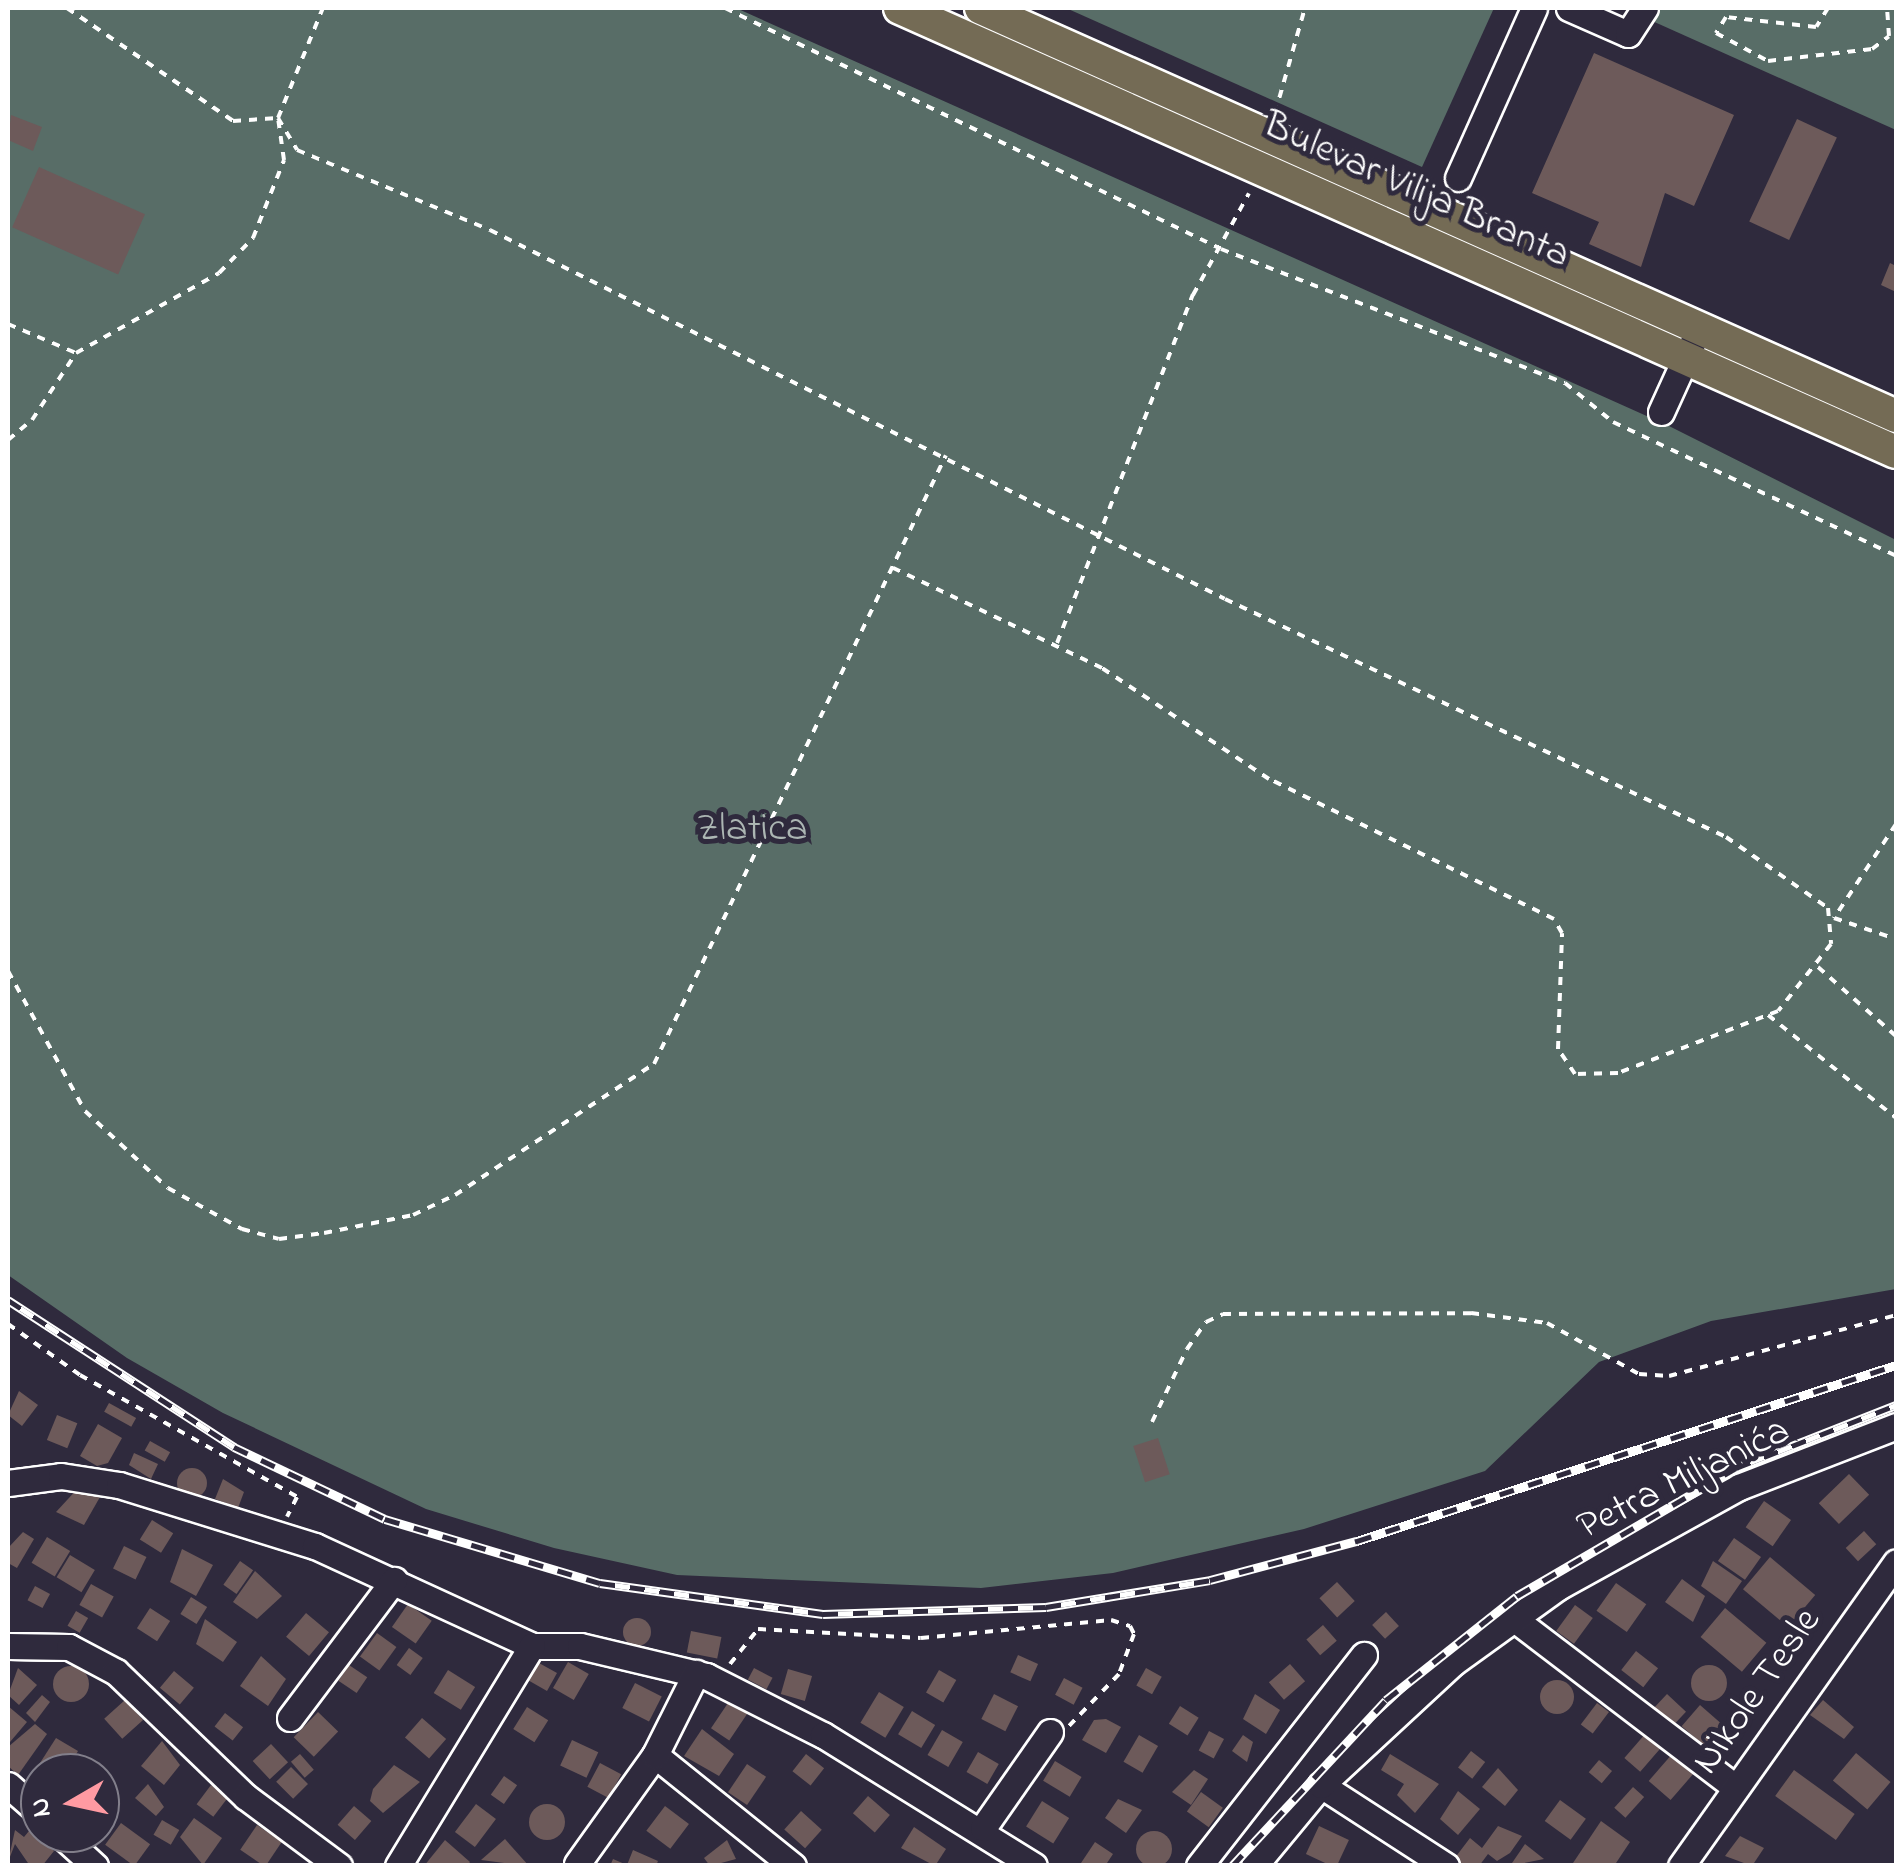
<!DOCTYPE html>
<meta charset="utf-8">
<style>
body{margin:0}
#map{position:relative;width:1904px;height:1873px;overflow:hidden;background:#2f2a3d;font-family:"Indie Flower",sans-serif}
div>[style]{position:absolute}
[style*='--x']{left:calc(var(--x)*1px);top:calc(var(--y)*1px);width:calc(var(--w)*1px);rotate:calc(var(--a)*1deg)}
.green>*{inset:0;background:#586d67}
.building>*{inset:0;background:#6d5a5a;transform-origin:0 0}
.round{border-radius:50%}
.path>*{height:4px;margin-top:-2px;transform-origin:0;background:repeating-linear-gradient(90deg,#fff 0 8px,transparent 0 16px)}
.roads{filter:drop-shadow(2px 0 #fff) drop-shadow(-2px 0 #fff) drop-shadow(0 2px #fff) drop-shadow(0 -2px #fff)}
.minor>*{height:25px;margin:-12.5px;padding:0 12.5px;transform-origin:12.5px;border-radius:12.5px;background:#2f2a3d}
.major>*{height:32px;margin:-16px;padding:0 16px;transform-origin:16px;border-radius:16px;background:#746b55}
.rail>*{height:9px;margin-top:-4.5px;transform-origin:0;background:repeating-linear-gradient(90deg,#2f2a3d 0 15px,#fff 0 30px);box-sizing:border-box;border-block:2px solid #fff}
span{translate:-50% -50%;white-space:nowrap;text-align:center;line-height:1.15;-webkit-text-stroke:10px #2f2a3d;paint-order:stroke}
.street-label{font-size:40px;color:#fff}
.park-label{font-size:40px;color:#acb6b3}
.frame{position:absolute;inset:0;border:10px solid #fff;pointer-events:none}
.north{position:absolute;left:20px;top:1753px;width:100px;height:100px;box-sizing:border-box;background:#2f2a3d;border:2px solid #827f8b;border-radius:50%;rotate:261deg;font-size:28px;font-weight:700;line-height:40px;text-align:center;color:#fff}
.north::after{content:'';display:block;margin:auto;width:35px;height:45px;background:#ff9aa2;clip-path:polygon(50% 0,100% 100%,50% 72%,0 100%)}
</style>
<div id="map">
<div class="green">
<i style="clip-path:polygon(8px 8px,736px 8px,1669px 426px,1896px 540px,1896px 1289px,1711px 1321px,1599px 1362px,1485px 1471px,1304px 1529px,1113px 1573px,981px 1588px,677px 1575px,554px 1548px,426px 1509px,223px 1413px,127px 1358px,8px 1275px)"></i>
<i style="clip-path:polygon(1066px 8px,1494px 8px,1422px 167px)"></i>
<i style="clip-path:polygon(1656px 8px,1896px 8px,1896px 130px,1650px 20px)"></i>
</div>
<div class="building">
<i style="clip-path:polygon(1594px 53px,1734px 115px,1694px 206px,1665px 193px,1641px 267px,1589px 244px,1599px 222px,1532px 193px)"></i>
<i style="clip-path:polygon(11px 115px,42px 127px,33px 151px,8px 140px)"></i>
<i style="left:1797px;top:119px;width:44px;height:113px;rotate:25deg"></i>
<i style="left:39px;top:167px;width:116px;height:66px;rotate:24deg"></i>
<i style="clip-path:polygon(1890px 263px,1896px 266px,1896px 292px,1881px 285px)"></i>
<i style="clip-path:polygon(19px 1391px,38px 1405px,22px 1426px,8px 1415px)"></i>
<i style="left:109px;top:1403px;width:31px;height:10px;rotate:29deg"></i>
<i style="left:57px;top:1415px;width:22px;height:27px;rotate:22deg"></i>
<i style="clip-path:polygon(98px 1424px,122px 1438px,108px 1463px,97px 1466px,80px 1456px)"></i>
<i style="left:1158px;top:1438px;width:38px;height:26px;rotate:72deg"></i>
<i style="left:150px;top:1441px;width:23px;height:11px;rotate:29deg"></i>
<i style="clip-path:polygon(134px 1453px,158px 1464px,151px 1479px,129px 1465px)"></i>
<i class="round" style="left:177px;top:1468px;width:30px;height:30px"></i>
<i style="left:1849px;top:1474px;width:29px;height:42px;rotate:46deg"></i>
<i style="clip-path:polygon(223px 1479px,244px 1492px,238px 1508px,215px 1499px)"></i>
<i style="clip-path:polygon(80px 1486px,100px 1497px,84px 1525px,56px 1512px)"></i>
<i style="left:1764px;top:1501px;width:33px;height:32px;rotate:35deg"></i>
<i style="left:152px;top:1520px;width:25px;height:23px;rotate:32deg"></i>
<i style="left:1864px;top:1531px;width:18px;height:25px;rotate:47deg"></i>
<i style="clip-path:polygon(23px 1532px,34px 1539px,17px 1568px,8px 1563px,8px 1548px)"></i>
<i style="left:47px;top:1537px;width:27px;height:30px;rotate:31deg"></i>
<i style="left:1734px;top:1538px;width:33px;height:28px;rotate:35deg"></i>
<i style="left:124px;top:1546px;width:25px;height:25px;rotate:26deg"></i>
<i style="clip-path:polygon(182px 1549px,213px 1565px,196px 1596px,170px 1582px)"></i>
<i style="left:70px;top:1555px;width:29px;height:26px;rotate:31deg"></i>
<i style="left:1770px;top:1557px;width:59px;height:42px;rotate:40deg"></i>
<i style="left:240px;top:1561px;width:16px;height:29px;rotate:35deg"></i>
<i style="clip-path:polygon(1713px 1561px,1742px 1581px,1726px 1604px,1701px 1586px)"></i>
<i style="clip-path:polygon(255px 1571px,282px 1596px,257px 1619px,233px 1602px)"></i>
<i style="clip-path:polygon(1682px 1579px,1705px 1596px,1693px 1622px,1665px 1602px)"></i>
<i style="left:1337px;top:1582px;width:26px;height:24px;rotate:47deg"></i>
<i style="left:1616px;top:1583px;width:37px;height:34px;rotate:35deg"></i>
<i style="left:91px;top:1584px;width:26px;height:24px;rotate:29deg"></i>
<i style="left:35px;top:1586px;width:17px;height:16px;rotate:28deg"></i>
<i style="left:191px;top:1597px;width:19px;height:20px;rotate:32deg"></i>
<i style="left:408px;top:1604px;width:29px;height:28px;rotate:35deg"></i>
<i style="left:1575px;top:1605px;width:22px;height:32px;rotate:36deg"></i>
<i style="left:150px;top:1608px;width:24px;height:24px;rotate:33deg"></i>
<i style="left:1725px;top:1608px;width:54px;height:38px;rotate:40deg"></i>
<i style="left:76px;top:1611px;width:14px;height:17px;rotate:30deg"></i>
<i style="left:1386px;top:1612px;width:19px;height:19px;rotate:47deg"></i>
<i style="left:306px;top:1613px;width:30px;height:31px;rotate:40deg"></i>
<i class="round" style="left:623px;top:1618px;width:28px;height:28px"></i>
<i style="clip-path:polygon(205px 1619px,237px 1642px,223px 1662px,196px 1644px)"></i>
<i style="left:1323px;top:1625px;width:21px;height:22px;rotate:49deg"></i>
<i style="left:691px;top:1631px;width:31px;height:22px;rotate:11deg"></i>
<i style="left:377px;top:1633px;width:24px;height:29px;rotate:36deg"></i>
<i style="left:409px;top:1648px;width:17px;height:21px;rotate:36deg"></i>
<i style="left:1636px;top:1651px;width:28px;height:24px;rotate:38deg"></i>
<i style="left:1018px;top:1655px;width:22px;height:19px;rotate:24deg"></i>
<i style="clip-path:polygon(261px 1656px,286px 1679px,268px 1706px,240px 1686px)"></i>
<i style="left:568px;top:1662px;width:24px;height:30px;rotate:30deg"></i>
<i style="clip-path:polygon(539px 1663px,557px 1673px,547px 1691px,526px 1679px)"></i>
<i style="left:1290px;top:1664px;width:23px;height:28px;rotate:49deg"></i>
<i class="round" style="left:1691px;top:1665px;width:36px;height:36px"></i>
<i style="left:349px;top:1665px;width:22px;height:19px;rotate:34deg"></i>
<i class="round" style="left:53px;top:1666px;width:36px;height:36px"></i>
<i style="clip-path:polygon(18px 1668px,37px 1685px,19px 1705px,8px 1695px)"></i>
<i style="left:754px;top:1668px;width:21px;height:13px;rotate:28deg"></i>
<i style="left:1146px;top:1668px;width:18px;height:20px;rotate:29deg"></i>
<i style="left:788px;top:1669px;width:25px;height:26px;rotate:16deg"></i>
<i style="left:448px;top:1670px;width:32px;height:27px;rotate:32deg"></i>
<i style="left:939px;top:1670px;width:20px;height:26px;rotate:30deg"></i>
<i style="left:174px;top:1671px;width:26px;height:22px;rotate:40deg"></i>
<i style="left:1064px;top:1678px;width:21px;height:19px;rotate:28deg"></i>
<i class="round" style="left:1540px;top:1680px;width:34px;height:34px"></i>
<i style="left:635px;top:1683px;width:30px;height:28px;rotate:27deg"></i>
<i style="left:879px;top:1692px;width:29px;height:36px;rotate:31deg"></i>
<i style="left:994px;top:1694px;width:27px;height:28px;rotate:27deg"></i>
<i style="clip-path:polygon(1255px 1694px,1280px 1710px,1266px 1734px,1243px 1719px)"></i>
<i style="left:1667px;top:1694px;width:26px;height:22px;rotate:43deg"></i>
<i style="clip-path:polygon(42px 1695px,50px 1702px,35px 1722px,26px 1713px)"></i>
<i style="left:125px;top:1700px;width:27px;height:28px;rotate:48deg"></i>
<i style="left:730px;top:1700px;width:22px;height:34px;rotate:34deg"></i>
<i style="clip-path:polygon(1823px 1700px,1854px 1727px,1844px 1739px,1810px 1715px)"></i>
<i style="left:1597px;top:1703px;width:15px;height:27px;rotate:37deg"></i>
<i style="left:1700px;top:1705px;width:33px;height:28px;rotate:41deg"></i>
<i style="clip-path:polygon(8px 1706px,27px 1722px,10px 1742px,8px 1740px)"></i>
<i style="left:1180px;top:1706px;width:22px;height:21px;rotate:32deg"></i>
<i style="left:527px;top:1707px;width:25px;height:26px;rotate:32deg"></i>
<i style="left:912px;top:1711px;width:27px;height:27px;rotate:31deg"></i>
<i style="left:318px;top:1712px;width:28px;height:35px;rotate:44deg"></i>
<i style="left:225px;top:1713px;width:23px;height:17px;rotate:38deg"></i>
<i style="left:422px;top:1718px;width:32px;height:26px;rotate:41deg"></i>
<i style="clip-path:polygon(1106px 1719px,1121px 1727px,1106px 1753px,1082px 1740px,1094px 1720px)"></i>
<i style="clip-path:polygon(35px 1724px,47px 1734px,18px 1775px,8px 1766px,8px 1747px)"></i>
<i style="clip-path:polygon(702px 1729px,734px 1754px,719px 1776px,684px 1756px)"></i>
<i style="left:942px;top:1730px;width:24px;height:29px;rotate:30deg"></i>
<i style="left:1209px;top:1731px;width:17px;height:22px;rotate:28deg"></i>
<i style="left:1646px;top:1733px;width:21px;height:33px;rotate:41deg"></i>
<i style="left:1139px;top:1735px;width:22px;height:31px;rotate:30deg"></i>
<i style="clip-path:polygon(1243px 1735px,1253px 1742px,1247px 1762px,1232px 1751px)"></i>
<i style="clip-path:polygon(56px 1738px,78px 1751px,65px 1773px,40px 1763px)"></i>
<i style="left:572px;top:1740px;width:29px;height:28px;rotate:25deg"></i>
<i style="clip-path:polygon(162px 1741px,180px 1765px,164px 1785px,141px 1766px)"></i>
<i style="left:271px;top:1744px;width:25px;height:25px;rotate:47deg"></i>
<i style="left:1471px;top:1751px;width:18px;height:21px;rotate:38deg"></i>
<i style="left:978px;top:1752px;width:24px;height:23px;rotate:30deg"></i>
<i style="left:1673px;top:1753px;width:29px;height:37px;rotate:41deg"></i>
<i style="left:1856px;top:1753px;width:45px;height:36px;rotate:40deg"></i>
<i style="left:300px;top:1754px;width:21px;height:12px;rotate:49deg"></i>
<i style="left:806px;top:1754px;width:23px;height:22px;rotate:38deg"></i>
<i style="clip-path:polygon(1390px 1754px,1439px 1784px,1415px 1813px,1397px 1795px,1404px 1784px,1381px 1770px)"></i>
<i style="left:1599px;top:1760px;width:17px;height:16px;rotate:40deg"></i>
<i style="left:1055px;top:1761px;width:31px;height:23px;rotate:31deg"></i>
<i style="left:600px;top:1763px;width:24px;height:27px;rotate:28deg"></i>
<i style="left:747px;top:1764px;width:23px;height:34px;rotate:34deg"></i>
<i style="clip-path:polygon(394px 1765px,420px 1782px,383px 1813px,370px 1801px,373px 1789px)"></i>
<i style="left:291px;top:1767px;width:24px;height:21px;rotate:45deg"></i>
<i style="clip-path:polygon(1498px 1768px,1518px 1790px,1505px 1806px,1482px 1787px)"></i>
<i style="clip-path:polygon(1194px 1770px,1208px 1779px,1191px 1805px,1172px 1792px)"></i>
<i style="left:1794px;top:1770px;width:75px;height:32px;rotate:36deg"></i>
<i style="left:504px;top:1776px;width:16px;height:23px;rotate:35deg"></i>
<i style="clip-path:polygon(148px 1784px,164px 1807px,156px 1816px,135px 1798px)"></i>
<i style="left:211px;top:1785px;width:21px;height:24px;rotate:37deg"></i>
<i style="left:1633px;top:1787px;width:15px;height:28px;rotate:42deg"></i>
<i style="clip-path:polygon(1458px 1791px,1480px 1809px,1458px 1835px,1440px 1819px)"></i>
<i style="left:1201px;top:1792px;width:27px;height:24px;rotate:36deg"></i>
<i style="left:868px;top:1796px;width:29px;height:23px;rotate:41deg"></i>
<i style="clip-path:polygon(1118px 1799px,1142px 1810px,1126px 1833px,1105px 1818px)"></i>
<i style="left:1560px;top:1800px;width:32px;height:26px;rotate:36deg"></i>
<i style="left:1042px;top:1801px;width:32px;height:30px;rotate:32deg"></i>
<i style="left:476px;top:1804px;width:25px;height:35px;rotate:37deg"></i>
<i class="round" style="left:529px;top:1804px;width:36px;height:36px"></i>
<i style="left:354px;top:1806px;width:23px;height:25px;rotate:41deg"></i>
<i style="left:665px;top:1806px;width:30px;height:31px;rotate:37deg"></i>
<i style="left:801px;top:1811px;width:28px;height:25px;rotate:42deg"></i>
<i style="clip-path:polygon(194px 1818px,222px 1838px,203px 1865px,180px 1837px)"></i>
<i style="left:162px;top:1820px;width:20px;height:17px;rotate:30deg"></i>
<i style="clip-path:polygon(1601px 1821px,1630px 1842px,1614px 1866px,1571px 1866px)"></i>
<i style="left:121px;top:1823px;width:36px;height:27px;rotate:36deg"></i>
<i style="left:257px;top:1825px;width:30px;height:30px;rotate:34deg"></i>
<i style="left:1319px;top:1826px;width:33px;height:31px;rotate:25deg"></i>
<i style="clip-path:polygon(1498px 1826px,1522px 1836px,1510px 1853px,1497px 1861px,1488px 1854px,1479px 1866px,1451px 1863px,1470px 1838px,1482px 1848px)"></i>
<i style="clip-path:polygon(914px 1827px,946px 1849px,935px 1866px,901px 1848px)"></i>
<i style="clip-path:polygon(15px 1830px,24px 1837px,29px 1831px,54px 1851px,42px 1866px,30px 1866px,15px 1844px,8px 1862px)"></i>
<i class="round" style="left:1136px;top:1831px;width:36px;height:36px"></i>
<i style="clip-path:polygon(1740px 1836px,1764px 1848px,1752px 1866px,1725px 1856px)"></i>
<i style="clip-path:polygon(505px 1839px,529px 1866px,481px 1860px)"></i>
<i style="clip-path:polygon(445px 1840px,470px 1862px,467px 1866px,424px 1866px)"></i>
<i style="clip-path:polygon(727px 1840px,736px 1859px,710px 1866px,704px 1858px)"></i>
<i style="clip-path:polygon(1095px 1842px,1113px 1854px,1105px 1866px,1079px 1866px)"></i>
<i style="clip-path:polygon(1525px 1844px,1544px 1859px,1510px 1866px)"></i>
<i style="clip-path:polygon(633px 1850px,658px 1861px,656px 1866px,610px 1866px,613px 1859px,627px 1865px)"></i>
</div>
<div class="path">
<i style="--x:67;--y:8;--w:201;--a:34.2"></i>
<i style="--x:233;--y:121;--w:45;--a:-3.8"></i>
<i style="--x:278;--y:118;--w:119;--a:-67.8"></i>
<i style="--x:725;--y:8;--w:551;--a:25.91"></i>
<i style="--x:1221;--y:249;--w:369;--a:21.3"></i>
<i style="--x:1565;--y:383;--w:62;--a:39.1"></i>
<i style="--x:1613;--y:422;--w:313;--a:25.3"></i>
<i style="--x:1828;--y:8;--w:22;--a:122"></i>
<i style="--x:1816;--y:27;--w:91;--a:-173.7"></i>
<i style="--x:1726;--y:17;--w:19;--a:122"></i>
<i style="--x:1716;--y:33;--w:59;--a:28.3"></i>
<i style="--x:1768;--y:61;--w:105;--a:-6.6"></i>
<i style="--x:1872;--y:49;--w:21;--a:-37"></i>
<i style="--x:1889;--y:36;--w:28;--a:-94"></i>
<i style="--x:1275;--y:113;--w:109;--a:-74.1"></i>
<i style="--x:8;--y:324;--w:74;--a:23.1"></i>
<i style="--x:8;--y:440;--w:31;--a:-40"></i>
<i style="--x:32;--y:420;--w:80;--a:-56.7"></i>
<i style="--x:76;--y:353;--w:164;--a:-29.2"></i>
<i style="--x:219;--y:273;--w:49;--a:-45.8"></i>
<i style="--x:253;--y:238;--w:84;--a:-68.3"></i>
<i style="--x:284;--y:160;--w:42;--a:-98.1"></i>
<i style="--x:278;--y:118;--w:37;--a:59"></i>
<i style="--x:297;--y:150;--w:209;--a:22.5"></i>
<i style="--x:490;--y:230;--w:822;--a:26.66"></i>
<i style="--x:1225;--y:599;--w:555;--a:25.41"></i>
<i style="--x:1726;--y:837;--w:124;--a:34.8"></i>
<i style="--x:1828;--y:908;--w:36;--a:85"></i>
<i style="--x:1831;--y:944;--w:85;--a:128.3"></i>
<i style="--x:1778;--y:1011;--w:172;--a:158.8"></i>
<i style="--x:1618;--y:1073;--w:43;--a:178.7"></i>
<i style="--x:1575;--y:1074;--w:30;--a:-124"></i>
<i style="--x:1558;--y:1049;--w:116;--a:-88"></i>
<i style="--x:1562;--y:933;--w:16;--a:-120"></i>
<i style="--x:1554;--y:919;--w:318;--a:-153.8"></i>
<i style="--x:1269;--y:779;--w:201;--a:-146.4"></i>
<i style="--x:1102;--y:668;--w:232;--a:-154.4"></i>
<i style="--x:1057;--y:643;--w:374;--a:-68.7"></i>
<i style="--x:1193;--y:295;--w:116;--a:-61.2"></i>
<i style="--x:1896;--y:824;--w:113;--a:123.4"></i>
<i style="--x:1834;--y:918;--w:65;--a:18.7"></i>
<i style="--x:1818;--y:967;--w:104;--a:41.5"></i>
<i style="--x:8;--y:971;--w:160;--a:61.2"></i>
<i style="--x:85;--y:1111;--w:113;--a:42.9"></i>
<i style="--x:168;--y:1188;--w:85;--a:29"></i>
<i style="--x:242;--y:1229;--w:38;--a:15"></i>
<i style="--x:279;--y:1239;--w:45;--a:-7.6"></i>
<i style="--x:324;--y:1233;--w:91;--a:-11.4"></i>
<i style="--x:413;--y:1215;--w:47;--a:-25.5"></i>
<i style="--x:455;--y:1195;--w:238;--a:-33.4"></i>
<i style="--x:654;--y:1064;--w:675;--a:-64.38"></i>
<i style="--x:1768;--y:1015;--w:164;--a:38.8"></i>
<i style="--x:8;--y:1324;--w:88;--a:35.3"></i>
<i style="--x:80;--y:1375;--w:249;--a:29.3"></i>
<i style="--x:297;--y:1497;--w:22;--a:117"></i>
<i style="--x:1152;--y:1422;--w:81;--a:-64.4"></i>
<i style="--x:1187;--y:1349;--w:33;--a:-55"></i>
<i style="--x:1206;--y:1322;--w:19;--a:-25"></i>
<i style="--x:1223;--y:1314;--w:248;--a:-0.2"></i>
<i style="--x:1471;--y:1313;--w:77;--a:7.5"></i>
<i style="--x:1547;--y:1323;--w:105;--a:29"></i>
<i style="--x:1639;--y:1374;--w:30;--a:4"></i>
<i style="--x:1669;--y:1376;--w:235;--a:-15"></i>
<i style="--x:730;--y:1664;--w:45;--a:-51.3"></i>
<i style="--x:758;--y:1629;--w:163;--a:3.2"></i>
<i style="--x:921;--y:1638;--w:191;--a:-5.4"></i>
<i style="--x:1111;--y:1620;--w:20;--a:18"></i>
<i style="--x:1130;--y:1626;--w:9;--a:63"></i>
<i style="--x:1134;--y:1634;--w:43;--a:110.6"></i>
<i style="--x:1119;--y:1674;--w:72;--a:133.9"></i>
</div>
<div class="roads">
<div class="minor">
<i style="--x:1569;--y:8;--w:64;--a:23.8"></i>
<i style="--x:1628;--y:34;--w:31;--a:-57"></i>
<i style="--x:1458;--y:178;--w:186;--a:-65.9"></i>
<i style="--x:1661;--y:412;--w:75;--a:-65.5"></i>
<i style="--x:8;--y:1483;--w:53;--a:-7.5"></i>
<i style="--x:61;--y:1476;--w:59;--a:8.8"></i>
<i style="--x:119;--y:1485;--w:205;--a:17.3"></i>
<i style="--x:315;--y:1546;--w:239;--a:24.7"></i>
<i style="--x:532;--y:1646;--w:48;--a:0"></i>
<i style="--x:580;--y:1646;--w:130;--a:13.4"></i>
<i style="--x:706;--y:1676;--w:131;--a:26.8"></i>
<i style="--x:823;--y:1735;--w:248;--a:31.8"></i>
<i style="--x:1513;--y:1618;--w:280;--a:37.3"></i>
<i style="--x:8;--y:1646;--w:61;--a:0.9"></i>
<i style="--x:69;--y:1647;--w:53;--a:28"></i>
<i style="--x:116;--y:1672;--w:180;--a:43.9"></i>
<i style="--x:246;--y:1797;--w:116;--a:36.6"></i>
<i style="--x:290;--y:1718;--w:173;--a:-53"></i>
<i style="--x:655;--y:1755;--w:177;--a:38.8"></i>
<i style="--x:8;--y:1785;--w:43;--a:41.2"></i>
<i style="--x:1321;--y:1785;--w:149;--a:32.9"></i>
<i style="--x:983;--y:1828;--w:117;--a:-55.1"></i>
<i style="--x:59;--y:1833;--w:49;--a:42.5"></i>
<i style="--x:577;--y:1864;--w:134;--a:-54.4"></i>
<i style="--x:655;--y:1755;--w:92;--a:-63.4"></i>
<i style="--x:398;--y:1866;--w:258;--a:-58.7"></i>
<i style="--x:1199;--y:1866;--w:268;--a:-52"></i>
<i style="--x:1254;--y:1866;--w:105;--a:-50.4"></i>
<i style="--x:1321;--y:1785;--w:181;--a:-42.8"></i>
<i style="--x:1454;--y:1662;--w:128;--a:-35.8"></i>
<i style="--x:1558;--y:1587;--w:207;--a:-28.9"></i>
<i style="--x:1739;--y:1487;--w:168;--a:-21.2"></i>
<i style="--x:1681;--y:1866;--w:372;--a:-54.7"></i>
</div>
<div class="major">
<i style="--x:900;--y:8;--w:1090;--a:24.03"></i>
<i style="--x:981;--y:8;--w:1002;--a:24.03"></i>
</div>
</div>
<div class="rail">
<i style="--x:8;--y:1300;--w:270;--a:33"></i>
<i style="--x:234;--y:1447;--w:167;--a:25.5"></i>
<i style="--x:385;--y:1519;--w:224;--a:16.6"></i>
<i style="--x:600;--y:1583;--w:225;--a:7.9"></i>
<i style="--x:823;--y:1614;--w:223;--a:-1.8"></i>
<i style="--x:1046;--y:1607;--w:166;--a:-9.3"></i>
<i style="--x:1210;--y:1580;--w:152;--a:-14.9"></i>
<i style="--x:1357;--y:1541;--w:567;--a:-18.08"></i>
<i style="--x:1232;--y:1866;--w:226;--a:-47.1"></i>
<i style="--x:1386;--y:1700;--w:167;--a:-38.4"></i>
<i style="--x:1517;--y:1596;--w:254;--a:-30.3"></i>
<i style="--x:1736;--y:1468;--w:172;--a:-21.5"></i>
</div>
<div class="street-label">
<span style="left:1416px;top:191px;rotate:24deg">Bulevar Vilija Branta</span>
<span style="left:1684px;top:1480px;rotate:-26deg">Petra Miljanića</span>
<span style="left:1758px;top:1692px;rotate:-55deg">Nikole Tesle</span>
</div>
<div class="park-label">
<span style="left:752px;top:830px">Zlatica</span>
</div>
<div class="frame"></div>
<div class="north">N</div>
</div>
